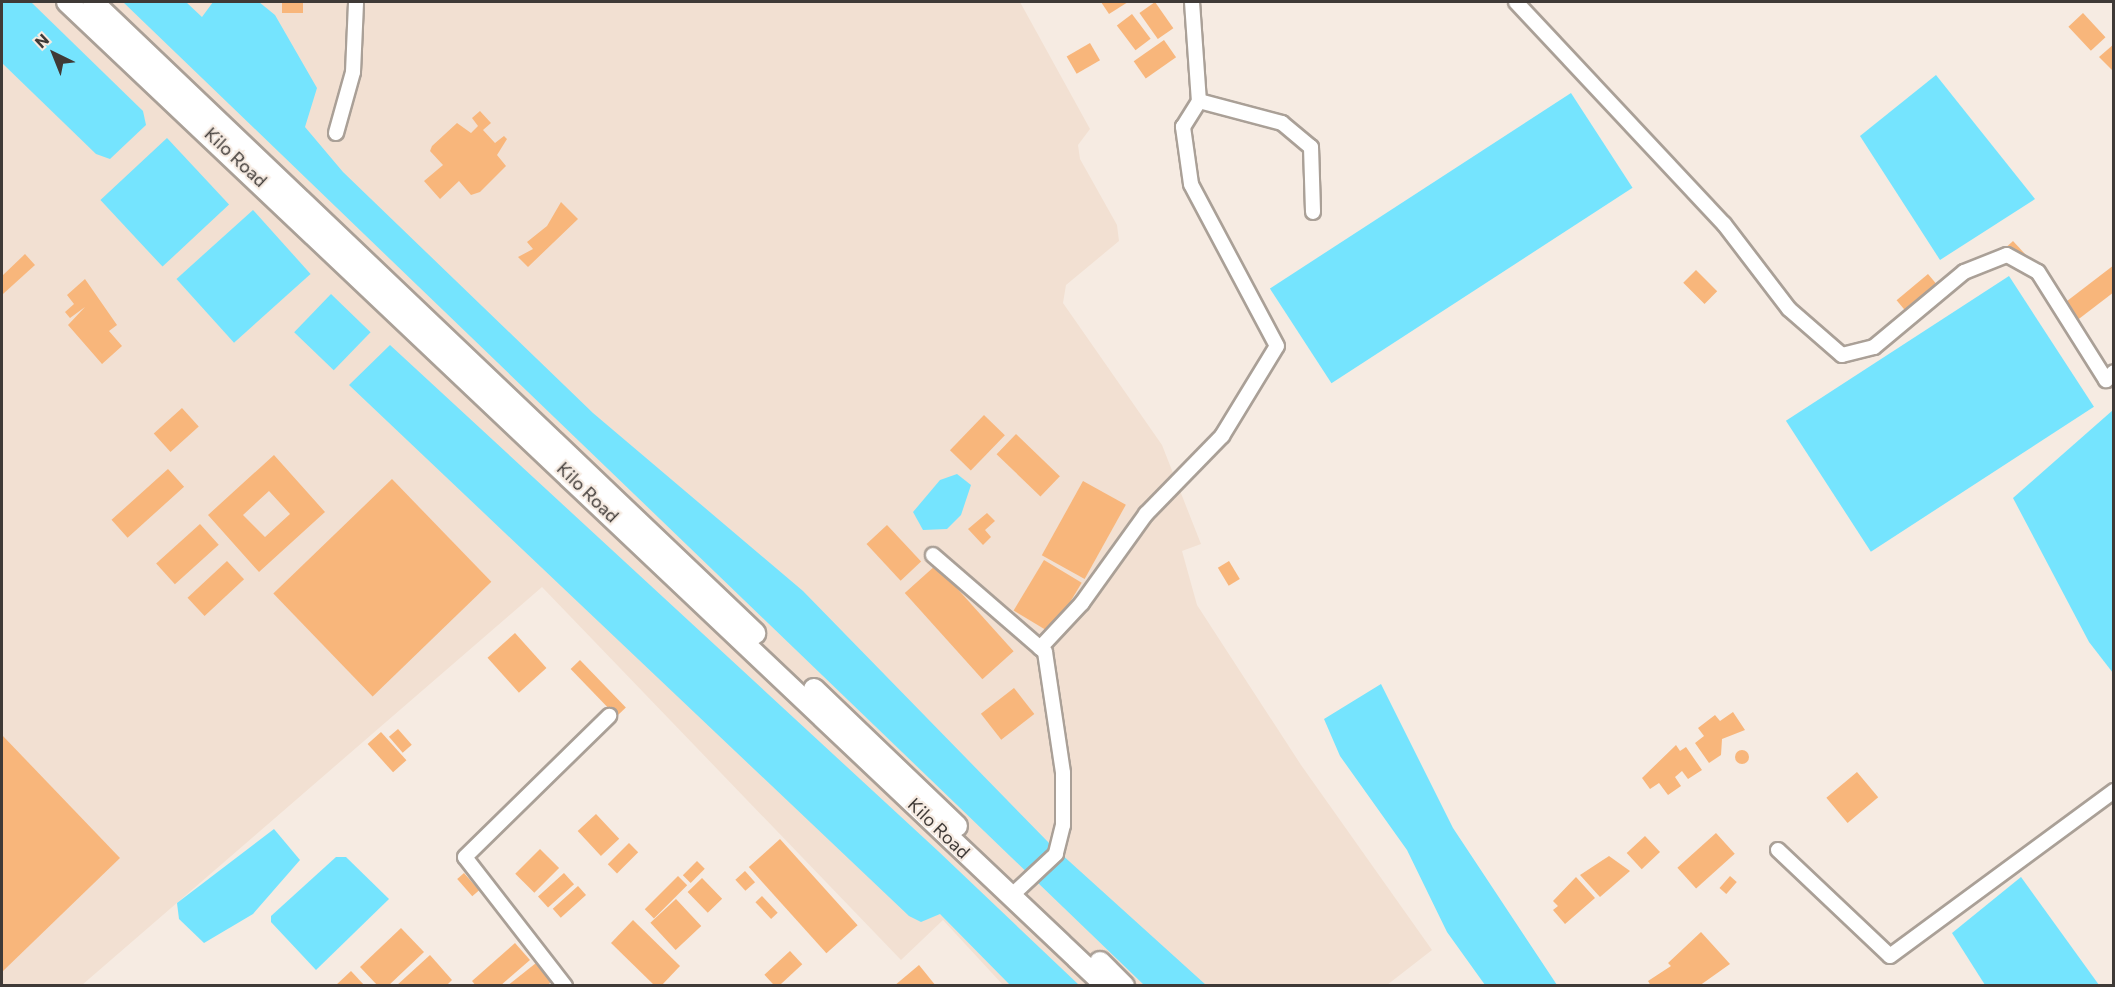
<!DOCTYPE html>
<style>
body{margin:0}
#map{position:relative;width:2115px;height:987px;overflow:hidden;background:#f6ebe2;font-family:Commissioner,sans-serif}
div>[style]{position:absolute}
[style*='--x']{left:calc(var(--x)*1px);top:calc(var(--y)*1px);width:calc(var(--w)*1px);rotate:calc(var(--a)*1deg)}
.built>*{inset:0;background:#f2e0d2}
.water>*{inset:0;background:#75e4fe;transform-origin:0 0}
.building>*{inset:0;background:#f8b67b;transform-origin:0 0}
.round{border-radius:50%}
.roads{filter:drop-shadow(2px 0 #aaa097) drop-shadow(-2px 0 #aaa097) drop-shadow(0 2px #aaa097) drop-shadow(0 -2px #aaa097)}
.street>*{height:14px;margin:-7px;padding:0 7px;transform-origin:7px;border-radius:7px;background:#fff}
.secondary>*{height:20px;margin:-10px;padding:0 10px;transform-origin:10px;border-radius:10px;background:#fff}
span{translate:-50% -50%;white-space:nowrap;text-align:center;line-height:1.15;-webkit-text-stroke:4.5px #f6ebe2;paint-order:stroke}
.street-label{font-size:18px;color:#3f3a37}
.frame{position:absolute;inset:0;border:3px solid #3f3a37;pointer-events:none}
.north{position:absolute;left:24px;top:24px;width:60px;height:60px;-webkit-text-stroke:4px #f6ebe2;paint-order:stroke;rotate:317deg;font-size:16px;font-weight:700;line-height:24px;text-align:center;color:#3f3a37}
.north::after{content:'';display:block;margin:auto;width:21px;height:27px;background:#3f3a37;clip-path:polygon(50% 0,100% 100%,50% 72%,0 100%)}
</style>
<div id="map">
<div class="built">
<i style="clip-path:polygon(2px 2px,1020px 2px,1090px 129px,1078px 145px,1080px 159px,1117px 225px,1119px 241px,1066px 285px,1063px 303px,1162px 445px,1201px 544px,1182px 551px,1197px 605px,1301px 765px,1432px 950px,1387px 985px,1003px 985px,943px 920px,901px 960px,542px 587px,82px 985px,2px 986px)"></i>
</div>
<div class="water">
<i style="clip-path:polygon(2px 2px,31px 2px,143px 111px,146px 125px,110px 159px,96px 154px,2px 63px)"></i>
<i style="clip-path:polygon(123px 2px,186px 2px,202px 17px,213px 2px,259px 2px,275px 15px,317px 88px,305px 127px,343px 172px,593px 413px,803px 591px,1049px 843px,1206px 985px,1144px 985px)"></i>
<i style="clip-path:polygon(1936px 75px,2035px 199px,1940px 260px,1860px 136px)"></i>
<i style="left:1571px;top:93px;width:113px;height:359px;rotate:57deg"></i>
<i style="left:167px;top:138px;width:91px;height:91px;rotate:47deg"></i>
<i style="left:253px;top:210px;width:86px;height:103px;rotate:48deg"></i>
<i style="left:2009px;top:276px;width:156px;height:266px;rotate:57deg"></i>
<i style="left:331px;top:294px;width:55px;height:53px;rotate:44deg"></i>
<i style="clip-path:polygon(390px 345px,938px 851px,1079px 985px,1010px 985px,940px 914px,921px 922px,909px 916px,349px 385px)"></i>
<i style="clip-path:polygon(2113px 410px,2113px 673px,2089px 642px,2013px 498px)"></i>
<i style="clip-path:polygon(957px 474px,971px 485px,961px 515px,947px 529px,923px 530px,913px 512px,940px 480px)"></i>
<i style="clip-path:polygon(1381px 684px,1453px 828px,1557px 985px,1485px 985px,1447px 932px,1407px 850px,1340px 756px,1324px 719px)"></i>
<i style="clip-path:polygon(274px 829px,300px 860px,253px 914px,204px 943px,179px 919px,177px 903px)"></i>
<i style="clip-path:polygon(336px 857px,346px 857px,389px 899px,316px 970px,271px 922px,271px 916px)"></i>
<i style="clip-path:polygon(2021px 877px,2099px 985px,1985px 985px,1952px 933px)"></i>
</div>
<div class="building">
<i style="left:282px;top:2px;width:21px;height:11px"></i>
<i style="clip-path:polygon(1101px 2px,1128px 2px,1109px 14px)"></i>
<i style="left:1155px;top:2px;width:32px;height:19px;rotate:55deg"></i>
<i style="left:2083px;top:13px;width:33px;height:20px;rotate:47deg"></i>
<i style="left:1132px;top:14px;width:31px;height:19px;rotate:53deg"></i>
<i style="left:1164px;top:40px;width:21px;height:37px;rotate:55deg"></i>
<i style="left:1090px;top:43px;width:20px;height:27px;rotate:60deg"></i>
<i style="clip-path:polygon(2114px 44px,2114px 72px,2099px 57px)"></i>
<i style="clip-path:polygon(480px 111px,491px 123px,483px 130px,495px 143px,504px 136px,507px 139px,497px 155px,506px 166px,480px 192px,471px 195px,459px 181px,440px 199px,424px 181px,443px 165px,430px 151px,432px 146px,457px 123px,471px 133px,478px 126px,472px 118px)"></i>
<i style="clip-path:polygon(561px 202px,578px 219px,528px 267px,518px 257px,533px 249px,527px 242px,547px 226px)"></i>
<i style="left:2013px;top:241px;width:19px;height:13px;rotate:47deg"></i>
<i style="clip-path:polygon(25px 254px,35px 265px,3px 294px,2px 276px)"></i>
<i style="clip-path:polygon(2114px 265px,2114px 292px,2067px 328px,2054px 311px)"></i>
<i style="left:1696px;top:270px;width:30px;height:18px;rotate:45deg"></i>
<i style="left:1928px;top:274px;width:16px;height:41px;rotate:50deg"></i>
<i style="clip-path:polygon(85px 279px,117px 325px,109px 331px,122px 346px,102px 364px,68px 325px,85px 307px,70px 318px,65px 312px,74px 304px,67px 295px)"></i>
<i style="left:182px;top:408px;width:25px;height:38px;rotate:48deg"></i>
<i style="left:984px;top:415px;width:29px;height:49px;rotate:44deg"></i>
<i style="left:1016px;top:434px;width:61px;height:28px;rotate:44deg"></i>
<i style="clip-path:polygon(evenodd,274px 455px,325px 512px,259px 572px,208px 515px,274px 455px,269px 491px,290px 514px,265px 537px,243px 515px,269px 491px)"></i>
<i style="left:168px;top:469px;width:24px;height:76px;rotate:48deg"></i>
<i style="left:392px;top:479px;width:143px;height:165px;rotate:46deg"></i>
<i style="left:1083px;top:481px;width:49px;height:85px;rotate:29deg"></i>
<i style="clip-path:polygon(987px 513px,995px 521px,985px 530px,991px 537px,983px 545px,968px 529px)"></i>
<i style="left:200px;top:524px;width:28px;height:59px;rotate:48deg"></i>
<i style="left:887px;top:525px;width:50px;height:28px;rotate:47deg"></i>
<i style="left:1044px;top:560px;width:44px;height:59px;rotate:31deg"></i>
<i style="left:227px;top:561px;width:25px;height:54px;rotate:47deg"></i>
<i style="left:1229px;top:561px;width:21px;height:13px;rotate:59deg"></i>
<i style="left:936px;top:565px;width:116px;height:42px;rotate:48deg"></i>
<i style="left:515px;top:633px;width:47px;height:37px;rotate:48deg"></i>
<i style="left:580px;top:660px;width:66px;height:13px;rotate:46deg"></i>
<i style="left:1014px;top:688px;width:33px;height:42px;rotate:52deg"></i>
<i style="clip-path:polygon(1733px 712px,1745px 730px,1722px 739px,1721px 755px,1709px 763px,1695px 743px,1704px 736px,1698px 728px,1715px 715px,1720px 721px)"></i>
<i style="left:398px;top:729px;width:21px;height:12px;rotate:49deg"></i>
<i style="left:381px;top:732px;width:38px;height:18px;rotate:48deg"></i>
<i style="clip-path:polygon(2px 735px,120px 858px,2px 972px)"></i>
<i style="clip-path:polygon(1676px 745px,1680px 751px,1686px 747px,1702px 770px,1688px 779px,1682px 771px,1675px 777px,1681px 786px,1668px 795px,1659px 783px,1650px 789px,1642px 778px)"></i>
<i class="round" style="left:1735px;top:750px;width:14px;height:14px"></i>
<i style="left:1857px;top:772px;width:33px;height:40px;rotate:50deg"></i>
<i style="left:596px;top:814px;width:34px;height:25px;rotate:47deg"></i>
<i style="left:1716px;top:833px;width:28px;height:52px;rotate:48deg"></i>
<i style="left:1645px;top:836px;width:22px;height:25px;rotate:47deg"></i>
<i style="left:780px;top:839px;width:116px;height:42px;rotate:48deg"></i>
<i style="left:629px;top:843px;width:13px;height:30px;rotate:45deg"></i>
<i style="left:540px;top:849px;width:27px;height:35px;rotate:45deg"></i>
<i style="clip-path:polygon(1609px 856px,1630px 871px,1600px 897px,1580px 875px)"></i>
<i style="left:697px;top:861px;width:11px;height:20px;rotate:45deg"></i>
<i style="left:745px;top:871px;width:15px;height:13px;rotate:48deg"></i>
<i style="left:464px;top:873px;width:23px;height:9px;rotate:49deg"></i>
<i style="left:564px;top:873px;width:15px;height:35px;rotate:48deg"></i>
<i style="left:678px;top:876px;width:13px;height:47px;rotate:45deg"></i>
<i style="left:1730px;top:876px;width:9px;height:16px;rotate:41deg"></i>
<i style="clip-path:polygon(1576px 877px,1595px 898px,1565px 924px,1553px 910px,1558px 906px,1553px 901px)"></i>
<i style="left:702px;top:878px;width:29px;height:20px;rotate:46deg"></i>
<i style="left:578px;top:886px;width:12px;height:34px;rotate:48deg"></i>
<i style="left:762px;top:896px;width:23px;height:9px;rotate:47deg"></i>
<i style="left:676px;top:899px;width:37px;height:35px;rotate:47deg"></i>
<i style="clip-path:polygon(633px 920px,680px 966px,661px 986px,655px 986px,611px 943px)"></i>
<i style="clip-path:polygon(401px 928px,424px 952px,388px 986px,378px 986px,360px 967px)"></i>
<i style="clip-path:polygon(1701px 932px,1730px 964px,1699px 986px,1651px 986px,1648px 981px,1671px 966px,1668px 963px)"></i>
<i style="clip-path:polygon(515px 943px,530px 960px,500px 986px,476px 986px,472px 981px)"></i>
<i style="left:790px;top:951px;width:18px;height:35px;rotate:47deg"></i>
<i style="clip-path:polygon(430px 955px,452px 980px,446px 986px,396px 986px)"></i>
<i style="clip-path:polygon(536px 963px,551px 982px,547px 986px,507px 986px)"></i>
<i style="clip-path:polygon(919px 965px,936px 986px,894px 986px)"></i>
<i style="clip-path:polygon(351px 971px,365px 986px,335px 986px)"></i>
</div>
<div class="roads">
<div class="street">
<i style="--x:1192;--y:2;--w:99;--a:86"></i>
<i style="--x:1199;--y:101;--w:86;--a:14.8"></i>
<i style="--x:1282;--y:123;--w:38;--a:40"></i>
<i style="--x:1311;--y:147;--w:65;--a:88.2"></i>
<i style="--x:1516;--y:2;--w:304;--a:46.9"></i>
<i style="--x:1724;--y:224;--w:107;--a:52.6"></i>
<i style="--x:1789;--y:309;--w:70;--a:41"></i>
<i style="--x:1842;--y:355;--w:33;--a:-14"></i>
<i style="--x:1874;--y:347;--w:117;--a:-39.8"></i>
<i style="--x:1964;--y:272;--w:46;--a:-21.6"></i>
<i style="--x:2007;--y:255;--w:35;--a:29"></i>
<i style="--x:2038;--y:272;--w:128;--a:57.8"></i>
<i style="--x:2106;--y:380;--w:11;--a:-45"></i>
<i style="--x:336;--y:133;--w:63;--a:-74.4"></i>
<i style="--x:353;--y:72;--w:70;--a:-87.5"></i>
<i style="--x:933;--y:555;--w:148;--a:40.9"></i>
<i style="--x:1045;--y:652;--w:122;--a:81.5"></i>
<i style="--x:1063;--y:773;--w:52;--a:90"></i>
<i style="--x:1063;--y:825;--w:30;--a:104"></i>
<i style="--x:1056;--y:854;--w:62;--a:137"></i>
<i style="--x:1040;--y:648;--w:62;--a:-47"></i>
<i style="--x:1082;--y:603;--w:110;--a:-54.3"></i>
<i style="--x:1146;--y:514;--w:109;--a:-45.7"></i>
<i style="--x:1222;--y:436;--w:105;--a:-58.6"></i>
<i style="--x:1277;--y:346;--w:183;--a:-118"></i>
<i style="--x:1191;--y:184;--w:58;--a:-98"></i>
<i style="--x:1183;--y:127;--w:31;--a:-58"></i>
<i style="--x:1778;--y:850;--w:154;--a:43.4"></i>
<i style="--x:1890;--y:956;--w:278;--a:-36.4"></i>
<i style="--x:565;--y:986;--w:163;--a:-127.8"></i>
<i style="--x:465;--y:857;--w:202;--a:-44.4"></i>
</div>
<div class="secondary">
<i style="--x:67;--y:2;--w:1431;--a:43.44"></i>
<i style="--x:93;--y:2;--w:915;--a:43.63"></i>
<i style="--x:814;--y:689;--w:198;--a:43.8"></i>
<i style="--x:1100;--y:962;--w:34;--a:45"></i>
</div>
</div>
<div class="street-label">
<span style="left:236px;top:157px;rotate:43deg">Kilo Road</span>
<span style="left:588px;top:492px;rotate:44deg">Kilo Road</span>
<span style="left:939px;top:828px;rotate:44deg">Kilo Road</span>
</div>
<div class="frame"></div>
<div class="north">N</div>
</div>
